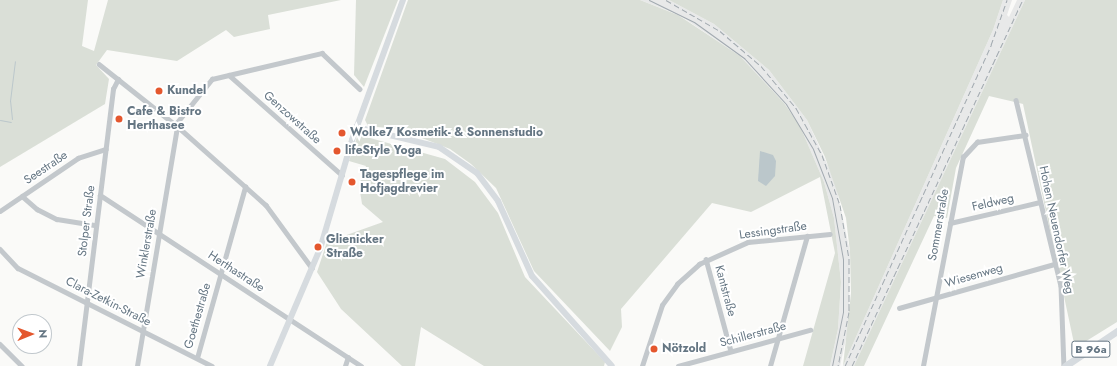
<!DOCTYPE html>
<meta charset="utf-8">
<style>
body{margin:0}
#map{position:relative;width:1117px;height:366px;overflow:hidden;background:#fafaf8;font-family:Jost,sans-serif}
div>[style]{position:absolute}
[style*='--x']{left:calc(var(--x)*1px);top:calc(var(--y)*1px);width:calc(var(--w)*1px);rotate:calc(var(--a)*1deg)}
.built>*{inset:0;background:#e8e9e9}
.green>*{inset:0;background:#dadfd7}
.water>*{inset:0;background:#bbc7cb}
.stream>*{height:1px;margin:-0.5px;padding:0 0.5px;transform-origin:0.5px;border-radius:0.5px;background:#bbc7cb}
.street>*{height:4.5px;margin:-2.25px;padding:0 2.25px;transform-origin:2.25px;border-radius:2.25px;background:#c3c8cc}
.secondary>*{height:6px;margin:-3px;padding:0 3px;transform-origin:3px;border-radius:3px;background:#d6dbdf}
.primary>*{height:7px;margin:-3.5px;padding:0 3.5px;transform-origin:3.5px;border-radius:3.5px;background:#d6dbdf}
.tram>*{height:1px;margin:-0.5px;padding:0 0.5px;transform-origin:0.5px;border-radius:0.5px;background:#a2aab0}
.rail>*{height:1px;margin-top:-0.5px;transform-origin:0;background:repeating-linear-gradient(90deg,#a2aab0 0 6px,transparent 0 9px)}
.dots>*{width:11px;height:11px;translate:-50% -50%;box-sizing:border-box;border:2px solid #fff;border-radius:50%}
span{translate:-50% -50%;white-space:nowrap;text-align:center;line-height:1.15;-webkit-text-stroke:4px #fff;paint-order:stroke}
.shield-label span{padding:1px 3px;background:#fff;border:1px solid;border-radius:3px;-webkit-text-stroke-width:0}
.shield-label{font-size:11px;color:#657683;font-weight:700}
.poi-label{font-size:12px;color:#657683;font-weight:700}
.left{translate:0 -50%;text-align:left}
.street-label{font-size:12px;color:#657683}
.north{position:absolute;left:12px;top:314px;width:40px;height:40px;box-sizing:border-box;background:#fff;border:1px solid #c1c8cd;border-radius:50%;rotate:89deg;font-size:11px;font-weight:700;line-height:16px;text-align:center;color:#657683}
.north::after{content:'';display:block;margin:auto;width:14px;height:18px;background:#e4572e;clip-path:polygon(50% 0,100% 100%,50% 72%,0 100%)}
</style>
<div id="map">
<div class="built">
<i style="clip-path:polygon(640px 0,669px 0,714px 24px,769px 70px,807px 120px,835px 181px,850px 252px,849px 325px,840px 366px,830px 366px,838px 329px,841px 282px,834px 218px,824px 182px,800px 126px,784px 103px,740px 56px,679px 15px)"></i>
<i style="clip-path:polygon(1003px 0,1012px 0,1007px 15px,1009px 17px,1017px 0,1025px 0,854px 366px,843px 366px,993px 30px)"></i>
</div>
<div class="green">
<i style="clip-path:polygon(0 0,88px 0,82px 46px,94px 51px,108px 0,341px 0,268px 15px,270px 29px,234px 37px,226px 30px,177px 61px,107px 50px,96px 65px,109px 79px,105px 104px,0 167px)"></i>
<i style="clip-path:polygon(356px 0,398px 0,364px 87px,354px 75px)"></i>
<i style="clip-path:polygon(408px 0,640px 0,678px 15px,740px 56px,784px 103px,800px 126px,824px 182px,834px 218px,841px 282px,838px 329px,830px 366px,803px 366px,835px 253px,820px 177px,751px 212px,712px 203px,621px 309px,622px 327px,610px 351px,534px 271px,496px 188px,471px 164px,450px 149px,399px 129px,368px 126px,365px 120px)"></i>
<i style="clip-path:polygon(669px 0,1003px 0,993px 30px,843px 366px,851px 293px,850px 252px,846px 218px,825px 157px,807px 120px,769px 70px,714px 24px)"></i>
<i style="clip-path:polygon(1025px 0,1117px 0,1117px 322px,1075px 348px,1023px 104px,989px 96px,956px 168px,947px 218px,934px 216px,864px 366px,854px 366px)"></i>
<i style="clip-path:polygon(363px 136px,445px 159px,475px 182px,498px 213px,525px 277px,605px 362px,604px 366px,484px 366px,421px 327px,415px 366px,402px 366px,341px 309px,317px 272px,327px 242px,383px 222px,362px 204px,359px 185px,366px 166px,349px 161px,357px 137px)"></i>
</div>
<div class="water">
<i style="clip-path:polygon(760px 151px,773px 155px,776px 161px,775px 176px,766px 186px,758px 181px)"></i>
</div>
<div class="stream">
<i style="--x:12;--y:119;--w:18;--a:-96"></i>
<i style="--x:10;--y:101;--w:40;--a:-82.9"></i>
<i style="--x:0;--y:120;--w:11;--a:10"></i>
</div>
<div class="street">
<i style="--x:99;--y:64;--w:100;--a:38.5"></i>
<i style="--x:177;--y:126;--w:119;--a:41.6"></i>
<i style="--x:266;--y:205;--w:78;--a:53.9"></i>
<i style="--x:229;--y:75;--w:151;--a:41.5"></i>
<i style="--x:1016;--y:100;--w:191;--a:76.4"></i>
<i style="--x:1061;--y:286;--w:80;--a:87.9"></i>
<i style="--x:175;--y:125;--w:59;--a:-51.2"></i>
<i style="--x:212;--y:79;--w:113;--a:-13.3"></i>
<i style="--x:322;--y:53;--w:52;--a:43.5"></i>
<i style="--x:100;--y:195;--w:312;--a:33.2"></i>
<i style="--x:22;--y:196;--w:20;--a:41"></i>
<i style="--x:37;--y:209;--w:22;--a:27"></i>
<i style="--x:57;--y:219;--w:39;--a:9"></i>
<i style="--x:0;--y:211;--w:94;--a:-34.2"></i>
<i style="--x:78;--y:158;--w:29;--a:-18"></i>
<i style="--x:950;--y:223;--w:92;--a:-13.1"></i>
<i style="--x:0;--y:249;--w:26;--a:47"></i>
<i style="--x:18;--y:268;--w:217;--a:26.8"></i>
<i style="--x:706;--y:259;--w:95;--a:74.8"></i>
<i style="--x:899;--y:308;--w:162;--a:-15.8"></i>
<i style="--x:0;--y:344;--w:31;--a:45"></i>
<i style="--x:197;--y:358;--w:178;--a:-74.3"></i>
<i style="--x:79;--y:366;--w:279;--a:-83"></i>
<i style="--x:113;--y:89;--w:11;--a:-63"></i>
<i style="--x:137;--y:366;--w:243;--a:-80.5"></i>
<i style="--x:345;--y:366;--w:9;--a:-72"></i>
<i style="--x:642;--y:366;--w:64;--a:-71.8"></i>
<i style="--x:662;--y:305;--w:26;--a:-54"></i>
<i style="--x:677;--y:284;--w:30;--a:-42"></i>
<i style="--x:699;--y:264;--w:54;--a:-24.2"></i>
<i style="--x:748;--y:242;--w:82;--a:-5.6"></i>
<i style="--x:678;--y:366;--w:137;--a:-15.3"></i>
<i style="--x:770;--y:366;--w:135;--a:-74.1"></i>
<i style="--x:923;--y:366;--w:213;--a:-79.2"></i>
<i style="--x:963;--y:157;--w:21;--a:-47"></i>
<i style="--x:977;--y:142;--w:49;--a:-8.3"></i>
</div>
<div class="secondary">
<i style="--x:356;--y:127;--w:85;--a:13.5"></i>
<i style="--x:439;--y:147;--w:46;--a:34.4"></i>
<i style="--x:477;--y:173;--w:35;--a:53"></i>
<i style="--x:498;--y:201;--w:82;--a:65.6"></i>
<i style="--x:532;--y:276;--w:120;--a:48.4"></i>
<i style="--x:270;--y:366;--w:127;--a:-66.9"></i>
<i style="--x:320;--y:249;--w:114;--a:-73.6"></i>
<i style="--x:352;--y:140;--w:149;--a:-70"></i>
</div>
<div class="primary">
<i style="--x:1065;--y:366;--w:63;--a:-33.9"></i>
</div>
<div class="tram">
<i style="--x:649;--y:0;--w:50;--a:26.1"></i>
<i style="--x:694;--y:22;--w:62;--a:35.8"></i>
<i style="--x:744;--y:58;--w:62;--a:47.6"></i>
<i style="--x:786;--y:104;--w:52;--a:59"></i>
<i style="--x:813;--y:149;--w:53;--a:68.8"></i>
<i style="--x:832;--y:198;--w:62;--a:79.8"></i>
<i style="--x:843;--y:259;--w:53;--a:90"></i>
<i style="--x:843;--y:312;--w:55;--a:101.5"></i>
</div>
<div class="rail">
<i style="--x:666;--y:0;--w:62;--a:29.9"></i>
<i style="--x:720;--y:31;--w:54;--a:40.5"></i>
<i style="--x:761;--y:66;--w:55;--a:50.2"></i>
<i style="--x:796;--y:108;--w:54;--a:61"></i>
<i style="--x:822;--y:155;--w:53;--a:70.2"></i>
<i style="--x:840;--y:205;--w:55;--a:80.5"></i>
<i style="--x:849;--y:259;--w:53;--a:90"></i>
<i style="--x:849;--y:312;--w:55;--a:101.5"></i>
<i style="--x:845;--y:366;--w:353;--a:-65.5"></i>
<i style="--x:991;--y:45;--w:48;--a:-70.4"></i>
<i style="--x:852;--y:366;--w:404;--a:-65"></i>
</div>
<div class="dots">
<i style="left:159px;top:91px;background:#e4572e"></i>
<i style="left:119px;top:119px;background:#e4572e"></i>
<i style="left:342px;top:133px;background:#e4572e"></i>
<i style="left:337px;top:151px;background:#e4572e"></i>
<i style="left:352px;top:182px;background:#e4572e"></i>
<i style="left:318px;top:247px;background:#e4572e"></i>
<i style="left:654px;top:349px;background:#e4572e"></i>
</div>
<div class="shield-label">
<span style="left:1091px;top:349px">B 96a</span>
</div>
<div class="poi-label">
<span class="left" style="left:167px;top:91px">Kundel</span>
<span class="left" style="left:127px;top:119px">Cafe &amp; Bistro<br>Herthasee</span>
<span class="left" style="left:350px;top:133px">Wolke7 Kosmetik- &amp; Sonnenstudio</span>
<span class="left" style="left:345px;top:151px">lifeStyle Yoga</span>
<span class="left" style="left:360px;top:182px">Tagespflege im<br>Hofjagdrevier</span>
<span class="left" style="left:326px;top:247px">Glienicker<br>Straße</span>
<span class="left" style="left:662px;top:349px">Nötzold</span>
</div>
<div class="street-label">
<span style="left:292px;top:118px;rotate:42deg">Genzowstraße</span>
<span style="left:46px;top:168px;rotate:-34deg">Seestraße</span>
<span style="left:993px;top:203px;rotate:-13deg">Feldweg</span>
<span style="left:87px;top:221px;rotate:-83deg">Stolper Straße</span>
<span style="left:939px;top:225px;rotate:-80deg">Sommerstraße</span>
<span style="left:1056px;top:230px;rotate:78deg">Hohen Neuendorfer Weg</span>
<span style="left:773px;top:231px;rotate:-8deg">Lessingstraße</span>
<span style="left:147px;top:244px;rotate:-80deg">Winklerstraße</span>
<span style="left:236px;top:272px;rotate:33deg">Herthastraße</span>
<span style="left:974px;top:276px;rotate:-16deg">Wiesenweg</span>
<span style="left:725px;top:291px;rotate:75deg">Kantstraße</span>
<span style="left:108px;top:302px;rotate:27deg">Clara-Zetkin-Straße</span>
<span style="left:198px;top:316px;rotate:-74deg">Goethestraße</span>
<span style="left:753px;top:335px;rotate:-15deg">Schillerstraße</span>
</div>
<div class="north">N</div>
</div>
